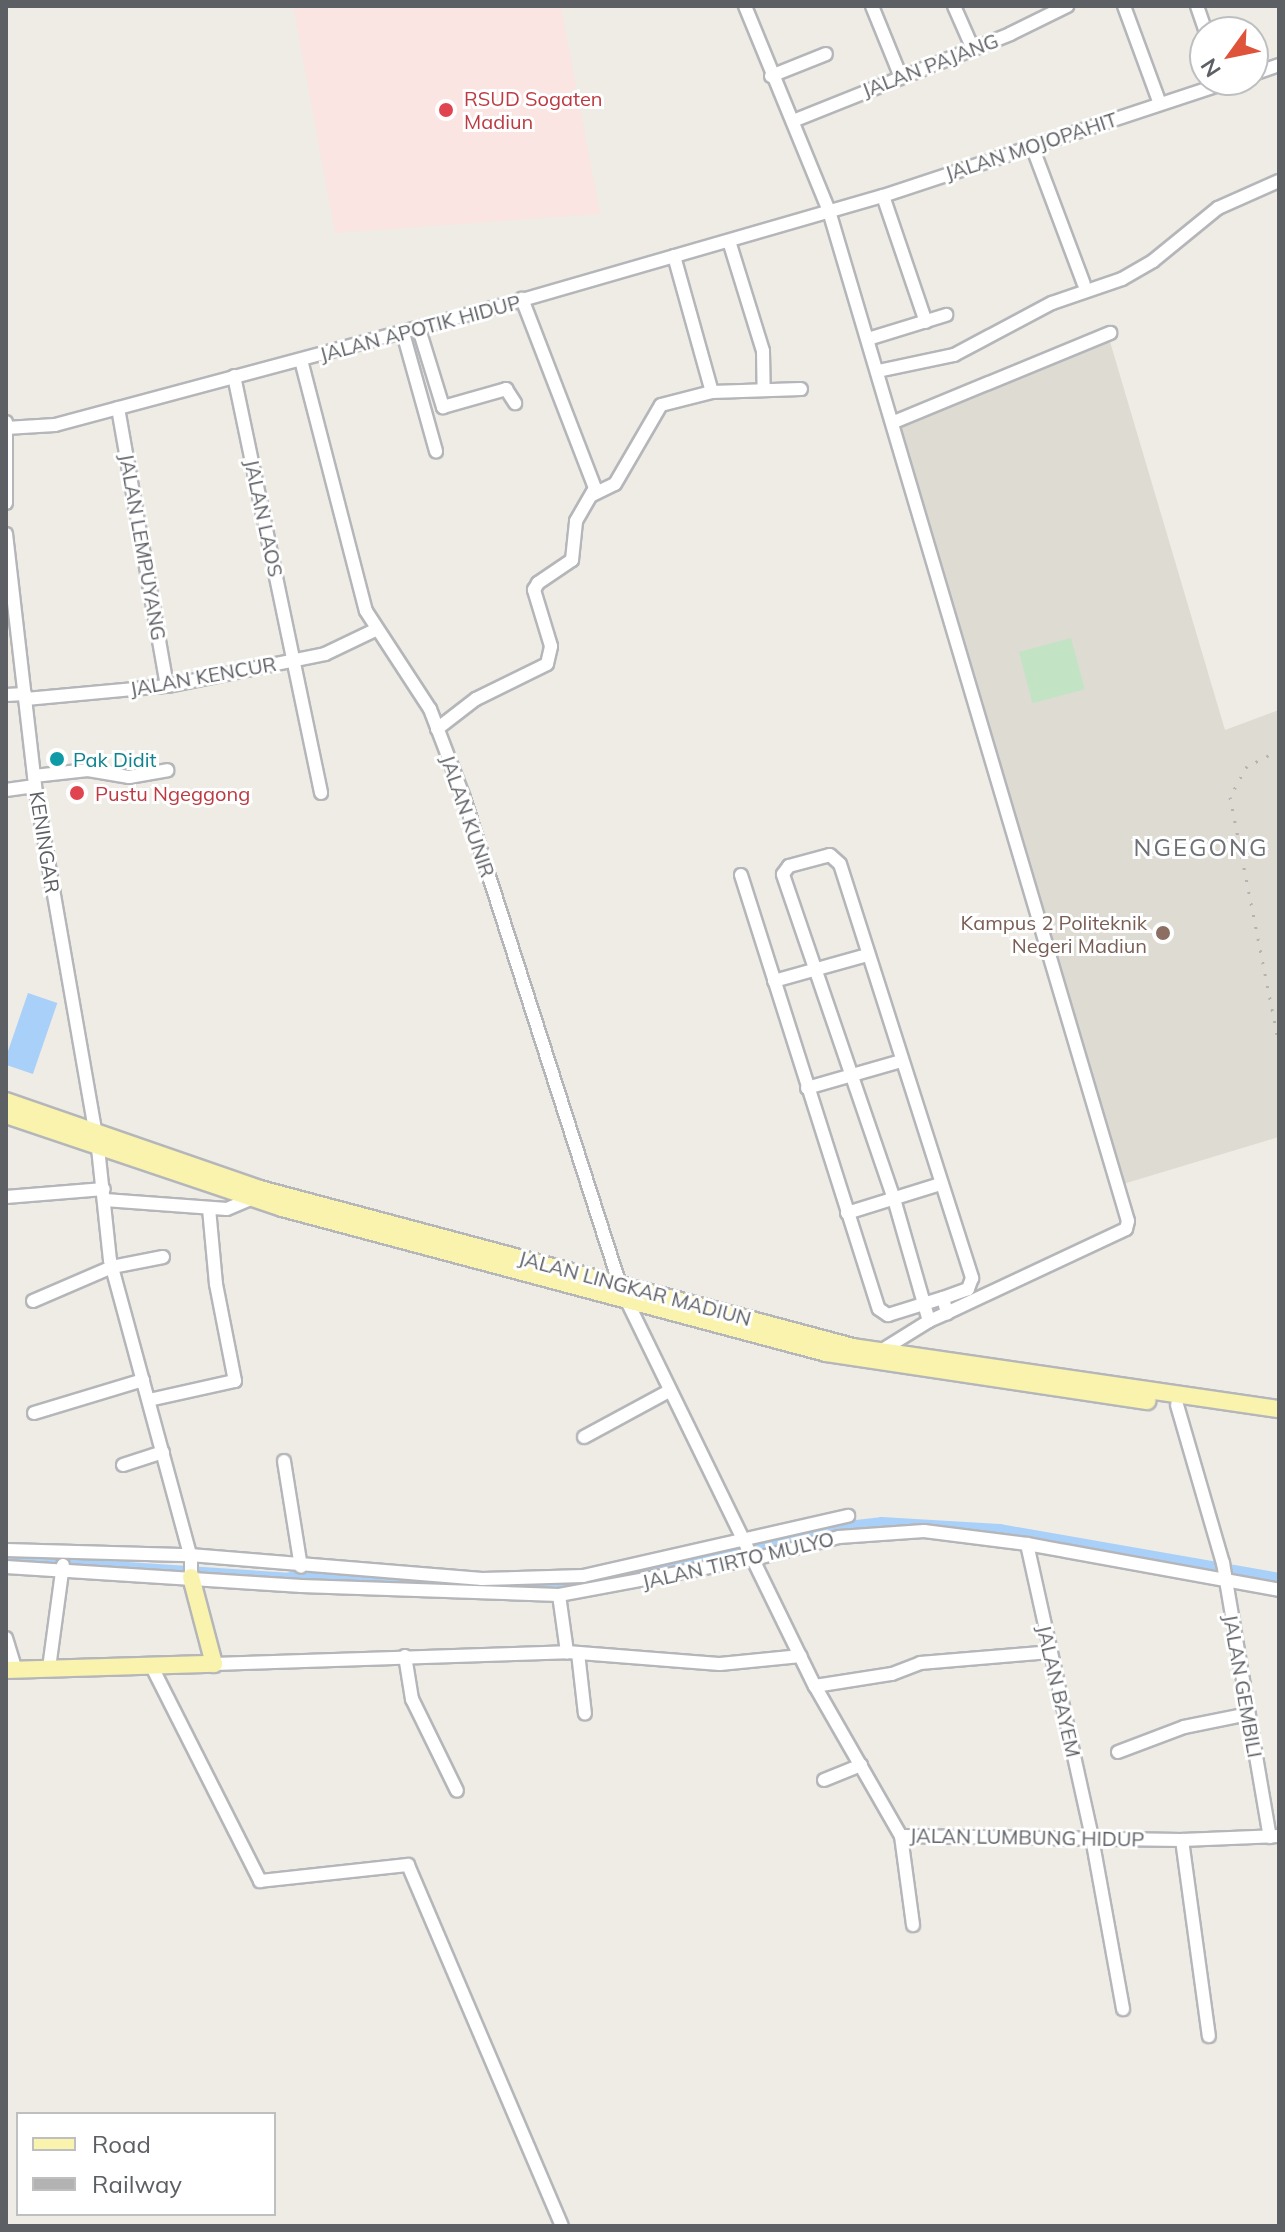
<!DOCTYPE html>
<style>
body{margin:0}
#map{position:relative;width:1285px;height:2232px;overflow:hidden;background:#eeece4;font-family:Mulish,sans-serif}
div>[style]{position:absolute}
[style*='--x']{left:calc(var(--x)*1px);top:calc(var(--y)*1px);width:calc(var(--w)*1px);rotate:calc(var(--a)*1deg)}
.education>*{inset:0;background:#dedbd3}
.medical>*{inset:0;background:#fae5e2}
.green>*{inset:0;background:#c2e4c5;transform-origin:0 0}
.water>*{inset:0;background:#a9d0f9;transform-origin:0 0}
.canal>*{height:11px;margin:-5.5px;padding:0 5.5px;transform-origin:5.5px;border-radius:5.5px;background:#a9d0f9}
.roads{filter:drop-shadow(2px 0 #b5b6ba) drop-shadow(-2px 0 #b5b6ba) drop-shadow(0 2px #b5b6ba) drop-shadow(0 -2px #b5b6ba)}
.minor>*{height:12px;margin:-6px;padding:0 6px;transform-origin:6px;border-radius:6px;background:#fff}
.major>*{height:16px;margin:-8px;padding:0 8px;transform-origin:8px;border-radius:8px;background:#faf3ad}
.rail>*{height:3px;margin-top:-1.5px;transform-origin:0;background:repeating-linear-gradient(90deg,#b3b3b4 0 2px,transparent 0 12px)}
.dots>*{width:22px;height:22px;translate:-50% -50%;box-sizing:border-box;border:4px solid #fff;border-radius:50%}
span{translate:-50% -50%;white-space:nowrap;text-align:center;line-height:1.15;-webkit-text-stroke:6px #fff;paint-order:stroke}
.street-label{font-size:20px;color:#5c5f64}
.health-label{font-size:20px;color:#be3a42}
.left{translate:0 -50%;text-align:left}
.culture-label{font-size:20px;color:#0d838f}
.education-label{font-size:20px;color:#785e54}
.right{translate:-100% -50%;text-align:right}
.quarter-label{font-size:24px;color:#6d7176;letter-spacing:2px}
.frame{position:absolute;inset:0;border:8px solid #5c5f64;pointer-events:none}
.legend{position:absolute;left:16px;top:2112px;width:260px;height:104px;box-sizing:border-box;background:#fff;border:2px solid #bebfc1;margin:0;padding:10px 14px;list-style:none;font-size:24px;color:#5c5f64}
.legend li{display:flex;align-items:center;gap:16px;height:40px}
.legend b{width:40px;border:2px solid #bebfc1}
.north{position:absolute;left:1189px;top:16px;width:80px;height:80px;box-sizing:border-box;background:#fff;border:2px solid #bebfc1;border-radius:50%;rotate:237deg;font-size:22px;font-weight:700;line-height:32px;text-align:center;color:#5c5f64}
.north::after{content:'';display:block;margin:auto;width:28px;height:36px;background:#de533a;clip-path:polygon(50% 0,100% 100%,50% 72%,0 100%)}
</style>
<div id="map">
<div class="education">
<i style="clip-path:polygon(1108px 335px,1225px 730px,1279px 710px,1279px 1137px,1120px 1185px,899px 425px)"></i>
</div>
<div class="medical">
<i style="clip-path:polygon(293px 6px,561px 6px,600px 214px,335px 233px)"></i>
</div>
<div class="green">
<i style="left:1071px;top:638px;width:53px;height:54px;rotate:75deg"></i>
</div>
<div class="water">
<i style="left:28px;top:993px;width:31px;height:75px;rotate:19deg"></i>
</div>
<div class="canal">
<i style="--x:6;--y:1559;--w:290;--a:3.8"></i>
<i style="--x:290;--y:1577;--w:285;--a:1.6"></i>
<i style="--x:575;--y:1585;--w:164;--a:-10.9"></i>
<i style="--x:736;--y:1554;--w:88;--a:-16.6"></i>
<i style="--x:820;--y:1529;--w:61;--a:-6.5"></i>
<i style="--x:881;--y:1522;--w:118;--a:3.4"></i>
<i style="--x:999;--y:1529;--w:284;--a:9.9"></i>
</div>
<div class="roads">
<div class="minor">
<i style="--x:745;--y:6;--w:222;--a:67.7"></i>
<i style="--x:829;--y:211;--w:1053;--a:73.51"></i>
<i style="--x:1128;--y:1221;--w:8;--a:104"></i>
<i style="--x:1126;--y:1229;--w:198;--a:154.9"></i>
<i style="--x:872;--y:6;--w:74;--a:67.9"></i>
<i style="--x:954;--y:6;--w:47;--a:66.2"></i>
<i style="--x:1124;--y:6;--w:104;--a:69.8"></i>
<i style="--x:1197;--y:6;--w:28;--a:71"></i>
<i style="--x:1253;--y:74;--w:28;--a:-19"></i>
<i style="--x:771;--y:76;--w:59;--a:-21.8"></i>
<i style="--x:793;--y:121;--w:234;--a:-21.8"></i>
<i style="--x:1010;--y:34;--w:64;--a:-26.2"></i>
<i style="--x:1032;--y:146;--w:147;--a:69.4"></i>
<i style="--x:883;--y:196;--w:133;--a:71.2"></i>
<i style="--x:729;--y:241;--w:115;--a:72.8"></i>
<i style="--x:763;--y:351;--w:39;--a:89"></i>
<i style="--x:674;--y:256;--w:141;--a:74.4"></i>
<i style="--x:419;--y:329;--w:82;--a:72.9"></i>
<i style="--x:443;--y:407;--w:66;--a:-15.9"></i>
<i style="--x:506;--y:389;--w:17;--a:57"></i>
<i style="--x:403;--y:333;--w:123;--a:74.4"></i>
<i style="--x:868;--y:339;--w:82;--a:-17.1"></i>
<i style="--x:301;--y:360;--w:259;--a:75.5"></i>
<i style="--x:366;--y:611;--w:117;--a:56.9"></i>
<i style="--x:430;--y:709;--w:95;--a:69.1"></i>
<i style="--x:464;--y:798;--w:508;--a:72.24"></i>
<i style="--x:878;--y:371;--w:78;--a:-11.9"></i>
<i style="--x:954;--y:355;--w:111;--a:-28"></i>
<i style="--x:1052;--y:303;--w:74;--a:-18.9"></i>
<i style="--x:1122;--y:279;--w:36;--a:-30"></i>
<i style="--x:1153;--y:261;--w:84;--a:-39.2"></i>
<i style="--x:1218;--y:208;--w:67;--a:-23.9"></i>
<i style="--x:234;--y:376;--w:426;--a:78.2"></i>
<i style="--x:118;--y:408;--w:282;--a:80"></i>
<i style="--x:894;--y:422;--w:234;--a:-22.4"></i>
<i style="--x:6;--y:428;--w:49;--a:-3.5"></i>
<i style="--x:55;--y:425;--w:469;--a:-15"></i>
<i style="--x:508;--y:304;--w:390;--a:-16.1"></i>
<i style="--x:883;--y:196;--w:369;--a:-18.3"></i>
<i style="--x:592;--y:495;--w:25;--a:-26"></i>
<i style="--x:615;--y:484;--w:91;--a:-59.8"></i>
<i style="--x:661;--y:405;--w:53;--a:-14.3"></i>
<i style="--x:712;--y:392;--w:89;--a:-1.9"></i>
<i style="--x:6;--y:503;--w:81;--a:-90"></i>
<i style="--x:6;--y:534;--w:254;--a:83.4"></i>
<i style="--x:35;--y:786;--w:367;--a:80.1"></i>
<i style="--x:98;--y:1148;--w:113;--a:83.9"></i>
<i style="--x:110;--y:1260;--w:310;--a:74.8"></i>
<i style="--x:191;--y:1559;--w:18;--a:90"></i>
<i style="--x:6;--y:695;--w:19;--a:-3"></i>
<i style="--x:26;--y:699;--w:142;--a:-5.3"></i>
<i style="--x:167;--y:686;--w:161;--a:-11.4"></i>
<i style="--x:325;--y:654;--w:55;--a:-25.6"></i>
<i style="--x:437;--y:729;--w:49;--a:-37.6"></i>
<i style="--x:476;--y:699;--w:79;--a:-26.2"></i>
<i style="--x:547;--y:664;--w:18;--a:-77"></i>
<i style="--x:551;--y:646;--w:59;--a:-106.9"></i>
<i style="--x:534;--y:590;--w:8;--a:-60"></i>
<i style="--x:538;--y:583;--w:41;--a:-34.1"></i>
<i style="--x:572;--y:560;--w:39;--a:-84"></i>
<i style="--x:576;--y:521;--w:38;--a:-60"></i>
<i style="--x:595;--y:488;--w:203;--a:-111.1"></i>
<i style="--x:34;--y:776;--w:54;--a:-6.3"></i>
<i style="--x:88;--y:770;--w:42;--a:9.7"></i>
<i style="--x:129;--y:777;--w:39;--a:-10"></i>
<i style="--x:6;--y:790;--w:29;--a:-8"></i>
<i style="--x:830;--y:855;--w:13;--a:42"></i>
<i style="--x:840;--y:864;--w:435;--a:72.3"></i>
<i style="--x:972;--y:1278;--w:12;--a:110"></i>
<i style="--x:968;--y:1289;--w:27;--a:160"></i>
<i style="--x:943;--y:1298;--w:16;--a:75"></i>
<i style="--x:947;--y:1313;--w:20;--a:156"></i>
<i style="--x:929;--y:1321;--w:127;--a:-106"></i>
<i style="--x:894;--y:1199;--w:343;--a:-108.9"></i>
<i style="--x:783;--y:874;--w:10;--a:-53"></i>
<i style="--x:789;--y:866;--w:42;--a:-15"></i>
<i style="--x:741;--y:875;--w:455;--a:72.4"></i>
<i style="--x:879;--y:1309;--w:11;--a:34"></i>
<i style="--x:888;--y:1315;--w:58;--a:-17.2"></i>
<i style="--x:774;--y:981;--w:97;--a:-15.6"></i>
<i style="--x:807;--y:1088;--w:98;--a:-16"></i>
<i style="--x:6;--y:1197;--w:98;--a:-4.7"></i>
<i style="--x:105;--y:1200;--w:122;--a:4.2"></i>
<i style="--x:227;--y:1209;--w:34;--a:-23"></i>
<i style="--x:847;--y:1213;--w:97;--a:-17.3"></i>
<i style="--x:625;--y:1297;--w:433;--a:64"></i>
<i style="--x:815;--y:1686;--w:173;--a:60.2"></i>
<i style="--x:901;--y:1836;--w:281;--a:0.8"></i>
<i style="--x:1182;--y:1840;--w:97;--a:-2.4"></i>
<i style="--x:33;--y:1301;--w:86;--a:-23.3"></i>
<i style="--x:112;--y:1267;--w:52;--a:-11.1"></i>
<i style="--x:879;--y:1352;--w:59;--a:-31.8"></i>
<i style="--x:149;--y:1400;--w:88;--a:-12.5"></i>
<i style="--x:235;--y:1381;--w:99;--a:-101.1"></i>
<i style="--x:216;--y:1284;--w:76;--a:-95.3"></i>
<i style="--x:1177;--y:1405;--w:165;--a:73.8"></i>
<i style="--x:1223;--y:1563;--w:278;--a:80.3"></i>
<i style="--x:34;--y:1413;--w:114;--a:-16.8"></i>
<i style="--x:584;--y:1437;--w:97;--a:-28.4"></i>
<i style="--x:284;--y:1461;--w:107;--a:80.9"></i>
<i style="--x:123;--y:1465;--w:42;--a:-18"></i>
<i style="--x:1027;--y:1544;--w:301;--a:77.5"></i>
<i style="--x:1092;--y:1838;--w:174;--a:79.7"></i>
<i style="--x:6;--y:1550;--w:184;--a:1.6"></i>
<i style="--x:190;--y:1555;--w:293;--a:4.7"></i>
<i style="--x:482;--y:1579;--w:101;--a:-1.7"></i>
<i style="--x:583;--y:1576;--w:272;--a:-12.8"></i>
<i style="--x:6;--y:1567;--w:296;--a:3.7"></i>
<i style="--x:301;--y:1586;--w:258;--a:2"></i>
<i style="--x:559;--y:1595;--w:198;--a:-10.5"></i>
<i style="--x:754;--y:1559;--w:88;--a:-14.5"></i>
<i style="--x:839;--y:1537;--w:85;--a:-4"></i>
<i style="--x:924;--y:1531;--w:104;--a:7.2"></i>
<i style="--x:1027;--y:1544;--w:256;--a:10.3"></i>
<i style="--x:559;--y:1595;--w:58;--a:82"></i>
<i style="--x:6;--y:1638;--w:31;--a:73"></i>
<i style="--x:578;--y:1653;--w:61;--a:83.5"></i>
<i style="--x:405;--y:1656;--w:44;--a:80.8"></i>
<i style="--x:412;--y:1699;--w:102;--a:63.9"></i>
<i style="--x:214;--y:1664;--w:353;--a:-1.9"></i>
<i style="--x:567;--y:1652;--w:153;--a:4.5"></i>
<i style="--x:720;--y:1664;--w:81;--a:-5.6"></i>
<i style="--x:152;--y:1667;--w:240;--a:63.2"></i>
<i style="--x:260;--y:1881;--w:149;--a:-6.2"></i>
<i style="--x:408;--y:1865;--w:392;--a:66.9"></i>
<i style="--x:49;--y:1668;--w:104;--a:-82.3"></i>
<i style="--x:815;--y:1686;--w:78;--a:-8.9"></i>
<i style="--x:892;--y:1674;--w:30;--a:-21"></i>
<i style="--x:920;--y:1663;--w:130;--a:-4.8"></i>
<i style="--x:1118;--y:1752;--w:71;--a:-20.7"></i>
<i style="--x:1184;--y:1727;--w:65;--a:-11.5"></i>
<i style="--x:824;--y:1780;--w:40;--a:-22"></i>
<i style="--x:901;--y:1836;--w:90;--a:82.3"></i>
<i style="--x:1182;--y:1840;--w:198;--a:82.2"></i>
</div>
<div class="major">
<i style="--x:6;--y:1101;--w:269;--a:19.1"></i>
<i style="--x:260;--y:1189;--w:614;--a:14.92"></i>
<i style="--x:853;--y:1347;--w:430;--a:8.3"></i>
<i style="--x:6;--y:1115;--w:291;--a:18.6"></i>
<i style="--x:282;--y:1208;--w:563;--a:14.92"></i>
<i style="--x:826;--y:1353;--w:325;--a:8.5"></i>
<i style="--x:6;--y:1670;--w:208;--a:-1.7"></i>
<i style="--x:214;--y:1664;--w:90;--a:-104.8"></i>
</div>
</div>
<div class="rail">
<i style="--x:1279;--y:750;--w:36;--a:153"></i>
<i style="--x:1247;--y:766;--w:35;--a:119"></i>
<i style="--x:1230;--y:797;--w:253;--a:78.8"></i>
</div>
<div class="dots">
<i style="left:446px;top:110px;background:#e0444e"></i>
<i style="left:57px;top:759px;background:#0f9aa8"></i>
<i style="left:77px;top:793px;background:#e0444e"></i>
<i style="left:1163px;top:933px;background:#8d6e63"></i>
</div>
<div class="street-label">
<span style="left:930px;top:65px;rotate:-21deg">JALAN PAJANG</span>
<span style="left:1031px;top:146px;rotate:-18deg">JALAN MOJOPAHIT</span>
<span style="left:420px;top:328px;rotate:-15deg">JALAN APOTIK HIDUP</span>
<span style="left:264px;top:518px;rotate:78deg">JALAN LAOS</span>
<span style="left:143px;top:547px;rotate:80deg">JALAN LEMPUYANG</span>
<span style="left:203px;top:676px;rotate:-10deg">JALAN KENCUR</span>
<span style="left:468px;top:816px;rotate:71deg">JALAN KUNIR</span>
<span style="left:45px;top:842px;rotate:81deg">KENINGAR</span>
<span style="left:635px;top:1288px;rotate:15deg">JALAN LINGKAR MADIUN</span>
<span style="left:738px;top:1560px;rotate:-13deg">JALAN TIRTO MULYO</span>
<span style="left:1243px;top:1686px;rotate:80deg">JALAN GEMBILI</span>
<span style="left:1059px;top:1691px;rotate:77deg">JALAN BAYEM</span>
<span style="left:1027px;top:1837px;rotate:1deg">JALAN LUMBUNG HIDUP</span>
</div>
<div class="health-label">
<span class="left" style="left:464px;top:110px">RSUD Sogaten<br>Madiun</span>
<span class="left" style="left:95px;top:793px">Pustu Ngeggong</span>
</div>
<div class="culture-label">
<span class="left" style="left:73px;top:759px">Pak Didit</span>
</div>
<div class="education-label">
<span class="right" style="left:1147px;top:934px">Kampus 2 Politeknik<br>Negeri Madiun</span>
</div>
<div class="quarter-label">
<span style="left:1201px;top:848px">NGEGONG</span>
</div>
<div class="frame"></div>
<ul class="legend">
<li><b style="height:10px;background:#faf3ad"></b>Road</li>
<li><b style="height:10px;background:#b3b3b4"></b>Railway</li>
</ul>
<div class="north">N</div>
</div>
